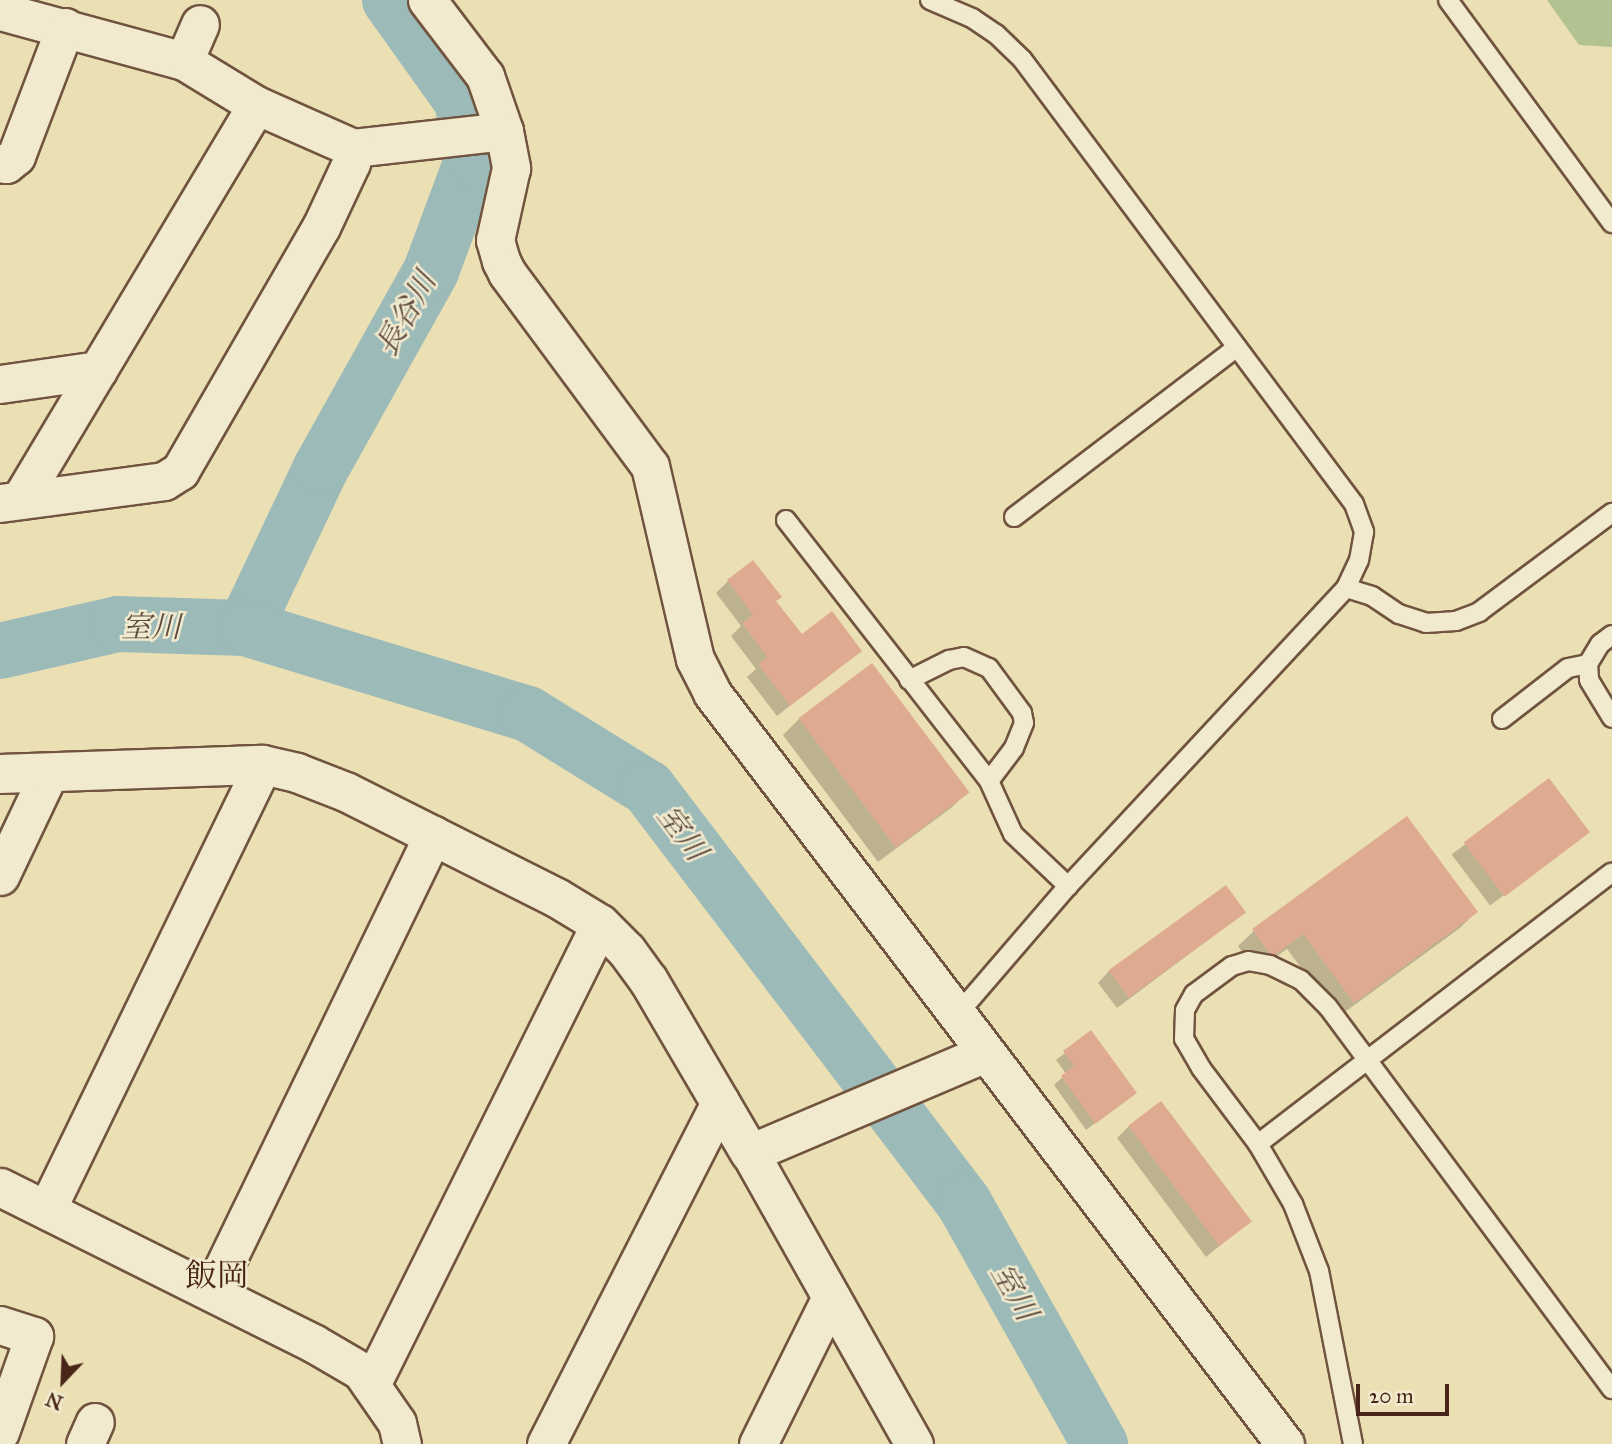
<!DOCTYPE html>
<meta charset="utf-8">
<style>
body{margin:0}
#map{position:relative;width:1612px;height:1444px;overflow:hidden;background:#ebdfb4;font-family:"IM FELL Great Primer","Noto Serif JP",serif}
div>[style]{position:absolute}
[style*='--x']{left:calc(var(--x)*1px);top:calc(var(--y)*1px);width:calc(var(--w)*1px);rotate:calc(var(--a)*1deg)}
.green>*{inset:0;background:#b2c391}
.shadow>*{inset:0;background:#0003;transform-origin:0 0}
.river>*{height:56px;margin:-28px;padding:0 28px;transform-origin:28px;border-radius:28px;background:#9cbab8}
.building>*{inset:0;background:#dfab90;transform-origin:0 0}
.roads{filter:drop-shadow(2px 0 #71543f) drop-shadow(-2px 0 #71543f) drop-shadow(0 2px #71543f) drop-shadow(0 -2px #71543f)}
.service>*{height:18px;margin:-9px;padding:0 9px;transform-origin:9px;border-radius:9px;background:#f2eace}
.minor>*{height:37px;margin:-18.5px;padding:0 18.5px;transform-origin:18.5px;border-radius:18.5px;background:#f2eace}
.tertiary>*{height:38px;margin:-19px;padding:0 19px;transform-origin:19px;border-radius:19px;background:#f2eace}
span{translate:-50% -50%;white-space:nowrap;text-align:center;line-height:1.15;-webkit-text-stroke:5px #f2eace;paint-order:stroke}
.water-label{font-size:30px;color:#5d4a40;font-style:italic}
.quarter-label{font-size:32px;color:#482518}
.north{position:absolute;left:28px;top:1346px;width:70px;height:70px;-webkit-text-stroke:5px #f2eace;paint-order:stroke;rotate:203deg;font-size:19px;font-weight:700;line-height:28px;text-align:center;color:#482518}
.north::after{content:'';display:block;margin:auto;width:24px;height:32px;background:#482518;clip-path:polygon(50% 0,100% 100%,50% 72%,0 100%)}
.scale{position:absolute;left:1356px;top:1384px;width:93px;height:32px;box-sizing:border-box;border:4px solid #482518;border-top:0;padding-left:9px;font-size:21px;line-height:24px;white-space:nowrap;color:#482518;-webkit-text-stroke:5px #f2eace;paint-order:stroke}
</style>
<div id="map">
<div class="green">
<i style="clip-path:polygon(1547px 0,1612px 0,1612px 47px,1579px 45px)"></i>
</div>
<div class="shadow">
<i style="clip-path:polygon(728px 581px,775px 602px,801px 637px,860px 650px,777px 716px,747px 677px,756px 669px,731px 636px,741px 626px,716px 593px)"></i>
<i style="clip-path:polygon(872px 666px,967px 793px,951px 808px,878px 862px,783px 735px,799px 719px)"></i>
<i style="left:1549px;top:781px;width:64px;height:122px;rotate:53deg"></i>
<i style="clip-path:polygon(1476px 912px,1460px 928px,1338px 1017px,1287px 949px,1256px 971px,1238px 946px,1254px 931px)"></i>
<i style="clip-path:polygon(1244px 913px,1117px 1008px,1098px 983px,1109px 971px)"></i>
<i style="clip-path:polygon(1091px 1033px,1134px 1093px,1086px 1130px,1054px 1085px,1066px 1074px,1056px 1060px)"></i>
<i style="clip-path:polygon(1129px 1126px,1250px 1221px,1206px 1257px,1117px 1138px)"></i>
</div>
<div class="river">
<i style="--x:245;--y:628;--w:177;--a:-64.6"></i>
<i style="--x:321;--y:468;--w:226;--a:-60.8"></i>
<i style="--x:431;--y:271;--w:121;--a:-69.6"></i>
<i style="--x:473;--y:158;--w:58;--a:-100.9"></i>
<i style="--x:462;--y:101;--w:124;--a:-125.5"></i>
<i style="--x:0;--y:651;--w:121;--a:-12.9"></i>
<i style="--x:118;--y:624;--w:127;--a:1.8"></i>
<i style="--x:245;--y:628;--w:296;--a:16.9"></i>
<i style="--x:528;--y:714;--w:141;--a:31.7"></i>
<i style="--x:648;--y:788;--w:522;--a:52.71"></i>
<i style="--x:964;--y:1203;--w:277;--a:60.6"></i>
</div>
<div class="building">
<i style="clip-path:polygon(753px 560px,782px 597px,776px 601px,802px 634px,832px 611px,862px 651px,790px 706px,758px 664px,767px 657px,742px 623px,753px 615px,727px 580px)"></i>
<i style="left:872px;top:663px;width:162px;height:92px;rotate:53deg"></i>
<i style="left:1549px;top:778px;width:68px;height:107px;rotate:53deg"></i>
<i style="clip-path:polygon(1407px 816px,1478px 912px,1354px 1003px,1303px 934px,1272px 957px,1252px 929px)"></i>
<i style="left:1226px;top:885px;width:34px;height:145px;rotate:54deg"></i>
<i style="clip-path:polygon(1091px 1030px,1137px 1093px,1095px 1124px,1061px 1076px,1074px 1066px,1063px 1051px)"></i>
<i style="left:1161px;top:1101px;width:151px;height:41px;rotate:53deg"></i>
</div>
<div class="roads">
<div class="service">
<i style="--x:930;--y:0;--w:46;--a:23.2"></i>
<i style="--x:972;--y:18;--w:29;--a:34"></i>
<i style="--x:996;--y:34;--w:36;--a:44"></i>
<i style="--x:1022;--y:59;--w:555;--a:53.27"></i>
<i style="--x:1354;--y:504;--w:30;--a:70"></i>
<i style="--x:1364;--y:532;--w:28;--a:100"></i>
<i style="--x:1359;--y:560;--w:31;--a:115"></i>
<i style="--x:1346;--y:588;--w:408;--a:133"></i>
<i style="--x:1068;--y:886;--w:169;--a:130.7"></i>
<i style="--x:1448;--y:0;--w:277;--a:53.7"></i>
<i style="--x:1014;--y:517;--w:280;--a:-37.3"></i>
<i style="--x:786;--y:520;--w:331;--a:52.1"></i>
<i style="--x:989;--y:781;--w:58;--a:65.6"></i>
<i style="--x:1013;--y:834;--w:76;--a:43.4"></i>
<i style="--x:1346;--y:588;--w:27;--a:17"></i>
<i style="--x:1372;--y:596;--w:32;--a:34"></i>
<i style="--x:1399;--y:614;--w:28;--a:18"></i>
<i style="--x:1426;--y:623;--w:30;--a:-4"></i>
<i style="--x:1456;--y:621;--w:25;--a:-21"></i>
<i style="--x:1479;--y:612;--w:166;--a:-36.7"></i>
<i style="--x:1612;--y:635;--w:15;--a:143"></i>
<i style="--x:1600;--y:644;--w:23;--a:121"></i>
<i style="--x:1588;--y:664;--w:16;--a:86"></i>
<i style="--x:1589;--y:680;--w:44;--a:58.8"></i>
<i style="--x:909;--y:680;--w:45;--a:-26.6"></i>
<i style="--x:949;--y:660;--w:15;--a:-11"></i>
<i style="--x:964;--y:657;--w:27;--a:24"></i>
<i style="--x:989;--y:668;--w:56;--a:53.7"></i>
<i style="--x:1022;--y:713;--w:10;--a:79"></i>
<i style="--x:1024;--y:723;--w:27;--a:112"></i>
<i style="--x:1014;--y:748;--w:41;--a:127.1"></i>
<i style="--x:1502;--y:719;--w:83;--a:-37.7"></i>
<i style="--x:1568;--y:668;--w:20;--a:-11"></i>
<i style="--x:1258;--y:1144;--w:95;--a:-126.9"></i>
<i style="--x:1201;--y:1068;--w:34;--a:-120"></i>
<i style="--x:1184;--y:1039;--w:29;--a:-88"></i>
<i style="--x:1185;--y:1010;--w:18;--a:-61"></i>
<i style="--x:1194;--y:994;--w:47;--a:-36.4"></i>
<i style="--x:1232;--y:966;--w:17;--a:-17"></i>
<i style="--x:1248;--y:961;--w:22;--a:10"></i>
<i style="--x:1270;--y:965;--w:34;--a:26"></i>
<i style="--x:1301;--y:980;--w:38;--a:45"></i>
<i style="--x:1328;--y:1007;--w:476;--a:53.4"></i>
<i style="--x:1353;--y:1444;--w:176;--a:-101.1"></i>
<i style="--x:1319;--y:1271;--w:72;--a:-111.2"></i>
<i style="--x:1293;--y:1204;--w:69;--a:-120.3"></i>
<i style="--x:1258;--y:1144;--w:446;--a:-37.5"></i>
</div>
<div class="minor">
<i style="--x:427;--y:0;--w:96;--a:52.7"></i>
<i style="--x:485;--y:76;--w:58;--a:70.9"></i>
<i style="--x:504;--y:131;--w:38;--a:79"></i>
<i style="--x:511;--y:168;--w:74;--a:102.5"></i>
<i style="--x:495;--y:240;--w:22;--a:74"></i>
<i style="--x:501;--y:261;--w:13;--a:63"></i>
<i style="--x:507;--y:273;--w:240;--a:53.5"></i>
<i style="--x:650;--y:466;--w:198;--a:76.9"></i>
<i style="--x:695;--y:659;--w:38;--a:63"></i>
<i style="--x:712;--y:693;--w:945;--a:52.66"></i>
<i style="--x:0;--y:11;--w:191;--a:15.2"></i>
<i style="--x:184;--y:61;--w:84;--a:31.4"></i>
<i style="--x:256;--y:105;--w:106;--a:23.9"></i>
<i style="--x:353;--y:148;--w:152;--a:-6.4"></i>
<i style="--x:184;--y:61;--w:40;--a:-66.6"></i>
<i style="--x:0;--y:163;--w:6;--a:9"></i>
<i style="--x:6;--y:164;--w:13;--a:-39"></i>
<i style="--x:16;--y:156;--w:138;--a:-69.2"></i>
<i style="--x:0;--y:384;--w:99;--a:-8.1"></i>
<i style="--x:20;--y:500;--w:460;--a:-59.1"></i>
<i style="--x:0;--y:503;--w:165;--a:-7.6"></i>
<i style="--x:164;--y:481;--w:19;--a:-32"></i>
<i style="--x:180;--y:471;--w:282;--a:-60"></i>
<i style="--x:321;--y:227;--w:71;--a:-64.9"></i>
<i style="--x:351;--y:163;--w:15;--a:-82"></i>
<i style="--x:0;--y:876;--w:114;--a:-64.6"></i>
<i style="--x:0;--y:1187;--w:350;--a:26.5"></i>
<i style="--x:313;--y:1343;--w:56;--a:30.3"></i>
<i style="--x:361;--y:1371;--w:63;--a:55.3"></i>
<i style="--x:397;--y:1423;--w:22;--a:77"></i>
<i style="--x:47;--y:1209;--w:494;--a:-64.1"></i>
<i style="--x:212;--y:1291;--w:507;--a:-64.14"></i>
<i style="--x:0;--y:1325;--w:36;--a:18"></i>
<i style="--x:34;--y:1336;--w:102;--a:109.5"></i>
<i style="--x:371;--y:1385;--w:515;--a:-63.58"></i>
<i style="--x:85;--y:1444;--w:24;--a:-66"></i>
<i style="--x:546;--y:1444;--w:384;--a:-63"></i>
<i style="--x:758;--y:1444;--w:164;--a:-63.6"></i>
<i style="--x:914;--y:1444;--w:334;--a:-119.4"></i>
<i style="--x:750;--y:1153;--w:256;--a:-23"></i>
</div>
<div class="tertiary">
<i style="--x:0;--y:774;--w:263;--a:-2"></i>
<i style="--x:263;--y:765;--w:35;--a:13"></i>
<i style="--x:297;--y:773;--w:53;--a:21.2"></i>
<i style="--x:346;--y:792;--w:236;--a:26.7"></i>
<i style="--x:557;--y:898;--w:50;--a:31.2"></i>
<i style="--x:600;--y:924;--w:38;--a:45"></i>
<i style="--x:627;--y:951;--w:37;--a:54"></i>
<i style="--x:649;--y:981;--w:199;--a:59.6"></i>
</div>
</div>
<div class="water-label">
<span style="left:406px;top:314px;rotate:-61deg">長谷川</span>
<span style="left:151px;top:627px">室川</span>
<span style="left:682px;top:833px;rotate:53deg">室川</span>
<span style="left:1014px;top:1292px;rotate:60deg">室川</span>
</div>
<div class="quarter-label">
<span style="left:217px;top:1276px">飯岡</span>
</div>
<div class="north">N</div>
<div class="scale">20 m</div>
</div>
